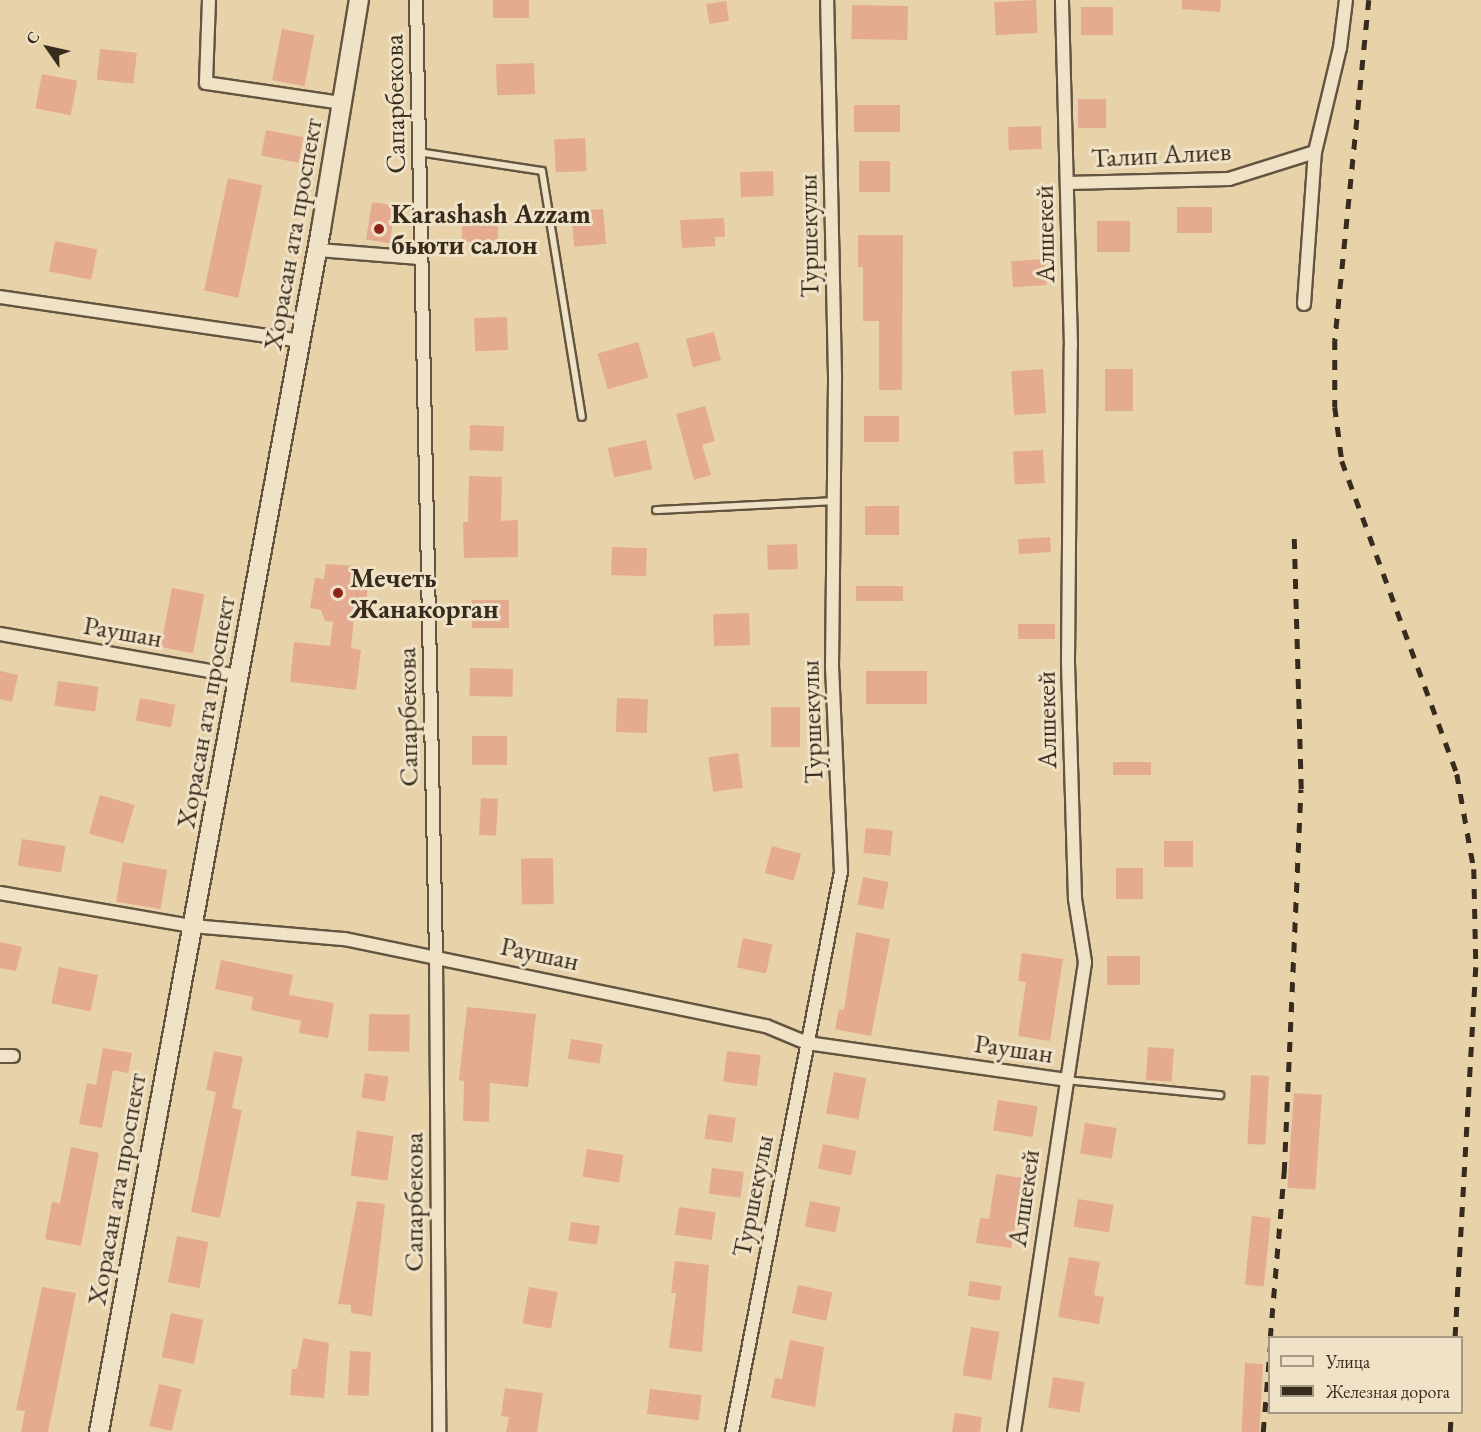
<!DOCTYPE html>
<meta charset="utf-8">
<style>
body{margin:0}
#map{position:relative;width:1481px;height:1432px;overflow:hidden;background:#e8d2a9;font-family:"EB Garamond",serif}
div>[style]{position:absolute}
[style*='--x']{left:calc(var(--x)*1px);top:calc(var(--y)*1px);width:calc(var(--w)*1px);rotate:calc(var(--a)*1deg)}
.building>*{inset:0;background:#e5ab90;transform-origin:0 0}
.roads{filter:drop-shadow(2px 0 #635540) drop-shadow(-2px 0 #635540) drop-shadow(0 2px #635540) drop-shadow(0 -2px #635540)}
.lane>*{height:6px;margin:-3px;padding:0 3px;transform-origin:3px;border-radius:3px;background:#f0e2c7}
.street>*{height:12px;margin:-6px;padding:0 6px;transform-origin:6px;border-radius:6px;background:#f0e2c7}
.secondary>*{height:18px;margin:-9px;padding:0 9px;transform-origin:9px;border-radius:9px;background:#f0e2c7}
.rail>*{height:4.5px;margin-top:-2.25px;transform-origin:0;background:repeating-linear-gradient(90deg,#372b1d 0 10px,transparent 0 20px)}
.dots>*{width:16px;height:16px;translate:-50% -50%;box-sizing:border-box;border:3px solid #f0e2c7;border-radius:50%}
span{translate:-50% -50%;white-space:nowrap;text-align:center;line-height:1.15;-webkit-text-stroke:6px #f0e2c7;paint-order:stroke}
.street-label{font-size:27px;color:#372b1d}
.poi-label{font-size:27px;color:#372b1d;font-weight:700}
.left{translate:0 -50%;text-align:left}
.legend{position:absolute;left:1268px;top:1336px;width:195px;height:78px;box-sizing:border-box;background:#f0e2c7;border:2px solid #a69983;margin:0;padding:8px 10px;list-style:none;font-size:18px;color:#372b1d}
.legend li{display:flex;align-items:center;gap:12px;height:30px}
.legend b{width:30px;border:2px solid #a69983}
.north{position:absolute;left:18px;top:18px;width:60px;height:60px;-webkit-text-stroke:4px #f0e2c7;paint-order:stroke;rotate:304deg;font-size:16px;font-weight:700;line-height:24px;text-align:center;color:#372b1d}
.north::after{content:'';display:block;margin:auto;width:21px;height:27px;background:#372b1d;clip-path:polygon(50% 0,100% 100%,50% 72%,0 100%)}
</style>
<div id="map">
<div class="building">
<i style="left:493px;top:0;width:36px;height:18px"></i>
<i style="left:1036px;top:0;width:33px;height:42px;rotate:87deg"></i>
<i style="clip-path:polygon(1182px 0,1221px 0,1220px 12px,1182px 9px)"></i>
<i style="left:726px;top:1px;width:20px;height:20px;rotate:81deg"></i>
<i style="left:852px;top:5px;width:56px;height:34px;rotate:1deg"></i>
<i style="left:1081px;top:7px;width:32px;height:28px"></i>
<i style="left:282px;top:29px;width:33px;height:52px;rotate:11deg"></i>
<i style="left:100px;top:49px;width:37px;height:31px;rotate:6deg"></i>
<i style="left:534px;top:63px;width:31px;height:38px;rotate:88deg"></i>
<i style="left:42px;top:74px;width:36px;height:35px;rotate:11deg"></i>
<i style="left:1078px;top:99px;width:28px;height:29px"></i>
<i style="left:854px;top:105px;width:46px;height:27px"></i>
<i style="left:1041px;top:126px;width:23px;height:33px;rotate:88deg"></i>
<i style="left:266px;top:130px;width:38px;height:26px;rotate:11deg"></i>
<i style="left:585px;top:138px;width:33px;height:31px;rotate:87deg"></i>
<i style="left:859px;top:161px;width:31px;height:31px"></i>
<i style="left:773px;top:171px;width:25px;height:33px;rotate:88deg"></i>
<i style="left:228px;top:178px;width:35px;height:115px;rotate:12deg"></i>
<i style="left:372px;top:202px;width:24px;height:38px;rotate:9deg"></i>
<i style="left:1177px;top:207px;width:35px;height:26px"></i>
<i style="left:603px;top:209px;width:35px;height:32px;rotate:85deg"></i>
<i style="left:498px;top:210px;width:32px;height:36px;rotate:90deg"></i>
<i style="clip-path:polygon(724px 218px,725px 237px,715px 237px,715px 246px,682px 248px,680px 220px)"></i>
<i style="left:1097px;top:221px;width:33px;height:31px"></i>
<i style="clip-path:polygon(858px 235px,903px 235px,902px 390px,879px 390px,879px 321px,863px 321px,863px 267px,858px 267px)"></i>
<i style="left:55px;top:241px;width:43px;height:31px;rotate:11deg"></i>
<i style="left:1045px;top:259px;width:26px;height:34px;rotate:86deg"></i>
<i style="left:507px;top:317px;width:33px;height:33px;rotate:88deg"></i>
<i style="left:714px;top:332px;width:29px;height:29px;rotate:76deg"></i>
<i style="left:638px;top:342px;width:37px;height:42px;rotate:74deg"></i>
<i style="left:1043px;top:369px;width:44px;height:32px;rotate:86deg"></i>
<i style="left:1105px;top:369px;width:28px;height:42px"></i>
<i style="clip-path:polygon(705px 406px,715px 441px,702px 445px,711px 475px,694px 480px,676px 414px)"></i>
<i style="left:864px;top:416px;width:35px;height:26px"></i>
<i style="left:470px;top:425px;width:34px;height:25px;rotate:2deg"></i>
<i style="left:646px;top:440px;width:30px;height:39px;rotate:78deg"></i>
<i style="left:1043px;top:450px;width:33px;height:30px;rotate:87deg"></i>
<i style="clip-path:polygon(469px 476px,502px 477px,501px 521px,518px 520px,518px 557px,464px 558px,463px 522px,468px 522px)"></i>
<i style="left:865px;top:506px;width:34px;height:29px"></i>
<i style="left:1050px;top:537px;width:15px;height:32px;rotate:86deg"></i>
<i style="left:797px;top:544px;width:25px;height:30px;rotate:88deg"></i>
<i style="left:612px;top:547px;width:35px;height:28px;rotate:2deg"></i>
<i style="clip-path:polygon(326px 564px,359px 566px,358px 582px,368px 583px,365px 618px,354px 617px,351px 648px,361px 650px,356px 690px,290px 682px,294px 642px,330px 646px,333px 622px,325px 621px,321px 610px,310px 608px,315px 578px,324px 579px)"></i>
<i style="left:856px;top:586px;width:47px;height:15px"></i>
<i style="left:172px;top:588px;width:33px;height:60px;rotate:11deg"></i>
<i style="left:472px;top:600px;width:37px;height:28px"></i>
<i style="left:749px;top:613px;width:32px;height:36px;rotate:88deg"></i>
<i style="left:1018px;top:624px;width:37px;height:15px"></i>
<i style="left:470px;top:668px;width:43px;height:28px;rotate:1deg"></i>
<i style="clip-path:polygon(0 671px,18px 675px,12px 702px,0 699px)"></i>
<i style="left:866px;top:671px;width:61px;height:33px"></i>
<i style="left:58px;top:681px;width:41px;height:25px;rotate:8deg"></i>
<i style="left:140px;top:698px;width:36px;height:23px;rotate:11deg"></i>
<i style="left:617px;top:698px;width:31px;height:34px;rotate:2deg"></i>
<i style="left:800px;top:707px;width:40px;height:29px;rotate:90deg"></i>
<i style="left:472px;top:736px;width:35px;height:29px"></i>
<i style="left:738px;top:753px;width:35px;height:30px;rotate:82deg"></i>
<i style="left:1113px;top:762px;width:38px;height:13px"></i>
<i style="left:100px;top:795px;width:36px;height:40px;rotate:16deg"></i>
<i style="left:481px;top:798px;width:17px;height:37px;rotate:3deg"></i>
<i style="left:866px;top:828px;width:27px;height:25px;rotate:6deg"></i>
<i style="left:22px;top:839px;width:44px;height:27px;rotate:9deg"></i>
<i style="left:1193px;top:841px;width:26px;height:29px;rotate:90deg"></i>
<i style="left:772px;top:846px;width:30px;height:28px;rotate:15deg"></i>
<i style="left:553px;top:858px;width:46px;height:32px;rotate:89deg"></i>
<i style="left:123px;top:862px;width:45px;height:40px;rotate:10deg"></i>
<i style="left:1116px;top:868px;width:27px;height:31px"></i>
<i style="left:863px;top:877px;width:26px;height:28px;rotate:11deg"></i>
<i style="clip-path:polygon(856px 932px,890px 939px,871px 1036px,835px 1029px,839px 1009px,844px 1010px)"></i>
<i style="left:743px;top:938px;width:30px;height:30px;rotate:12deg"></i>
<i style="clip-path:polygon(0 942px,22px 947px,16px 971px,0 968px)"></i>
<i style="clip-path:polygon(1022px 953px,1063px 959px,1050px 1041px,1018px 1036px,1026px 982px,1018px 981px)"></i>
<i style="left:1107px;top:956px;width:33px;height:29px"></i>
<i style="clip-path:polygon(221px 960px,293px 975px,289px 995px,334px 1003px,328px 1038px,299px 1033px,301px 1021px,251px 1010px,253px 997px,215px 989px)"></i>
<i style="left:59px;top:967px;width:40px;height:37px;rotate:12deg"></i>
<i style="clip-path:polygon(467px 1007px,536px 1014px,528px 1087px,490px 1083px,489px 1122px,463px 1121px,464px 1081px,459px 1080px)"></i>
<i style="left:369px;top:1014px;width:41px;height:37px;rotate:1deg"></i>
<i style="left:571px;top:1039px;width:32px;height:20px;rotate:9deg"></i>
<i style="left:1148px;top:1047px;width:26px;height:33px;rotate:4deg"></i>
<i style="clip-path:polygon(103px 1048px,132px 1053px,128px 1073px,113px 1070px,102px 1128px,79px 1124px,87px 1083px,96px 1085px)"></i>
<i style="clip-path:polygon(214px 1051px,243px 1057px,232px 1108px,242px 1110px,220px 1218px,191px 1212px,216px 1092px,206px 1090px)"></i>
<i style="left:727px;top:1051px;width:34px;height:31px;rotate:7deg"></i>
<i style="left:834px;top:1072px;width:33px;height:42px;rotate:11deg"></i>
<i style="left:365px;top:1073px;width:24px;height:25px;rotate:9deg"></i>
<i style="left:1251px;top:1075px;width:18px;height:69px;rotate:3deg"></i>
<i style="left:1294px;top:1093px;width:28px;height:95px;rotate:4deg"></i>
<i style="left:998px;top:1100px;width:40px;height:31px;rotate:9deg"></i>
<i style="left:708px;top:1114px;width:28px;height:25px;rotate:8deg"></i>
<i style="left:1085px;top:1123px;width:32px;height:31px;rotate:9deg"></i>
<i style="left:357px;top:1131px;width:37px;height:45px;rotate:8deg"></i>
<i style="left:823px;top:1144px;width:34px;height:25px;rotate:12deg"></i>
<i style="clip-path:polygon(71px 1147px,99px 1153px,81px 1246px,45px 1239px,52px 1202px,60px 1203px)"></i>
<i style="left:587px;top:1149px;width:37px;height:28px;rotate:9deg"></i>
<i style="left:712px;top:1168px;width:32px;height:26px;rotate:7deg"></i>
<i style="clip-path:polygon(996px 1174px,1024px 1178px,1011px 1248px,976px 1243px,980px 1218px,989px 1219px)"></i>
<i style="left:1078px;top:1199px;width:36px;height:28px;rotate:9deg"></i>
<i style="clip-path:polygon(357px 1201px,385px 1204px,372px 1316px,351px 1313px,351px 1305px,338px 1304px)"></i>
<i style="left:810px;top:1201px;width:31px;height:26px;rotate:11deg"></i>
<i style="left:679px;top:1207px;width:37px;height:28px;rotate:8deg"></i>
<i style="left:1252px;top:1216px;width:19px;height:69px;rotate:6deg"></i>
<i style="left:571px;top:1222px;width:29px;height:19px;rotate:8deg"></i>
<i style="left:177px;top:1236px;width:32px;height:47px;rotate:11deg"></i>
<i style="clip-path:polygon(1069px 1257px,1100px 1262px,1094px 1295px,1104px 1297px,1099px 1324px,1058px 1317px)"></i>
<i style="clip-path:polygon(675px 1261px,709px 1265px,702px 1352px,669px 1348px,676px 1293px,671px 1293px)"></i>
<i style="left:970px;top:1281px;width:32px;height:15px;rotate:9deg"></i>
<i style="left:798px;top:1285px;width:35px;height:29px;rotate:12deg"></i>
<i style="clip-path:polygon(42px 1287px,76px 1293px,48px 1432px,21px 1432px,25px 1411px,16px 1410px)"></i>
<i style="left:529px;top:1287px;width:29px;height:37px;rotate:10deg"></i>
<i style="left:171px;top:1313px;width:33px;height:45px;rotate:12deg"></i>
<i style="left:971px;top:1327px;width:29px;height:49px;rotate:10deg"></i>
<i style="clip-path:polygon(303px 1338px,329px 1343px,324px 1398px,290px 1395px,292px 1369px,297px 1369px)"></i>
<i style="clip-path:polygon(790px 1340px,824px 1347px,815px 1407px,771px 1398px,775px 1378px,782px 1379px)"></i>
<i style="left:350px;top:1351px;width:21px;height:44px;rotate:3deg"></i>
<i style="left:1245px;top:1363px;width:18px;height:69px;rotate:3deg"></i>
<i style="left:1053px;top:1377px;width:32px;height:31px;rotate:9deg"></i>
<i style="left:159px;top:1384px;width:23px;height:43px;rotate:13deg"></i>
<i style="clip-path:polygon(505px 1388px,543px 1393px,537px 1432px,506px 1432px,509px 1417px,501px 1416px)"></i>
<i style="left:650px;top:1389px;width:52px;height:25px;rotate:7deg"></i>
<i style="clip-path:polygon(955px 1413px,982px 1417px,980px 1432px,952px 1432px)"></i>
</div>
<div class="roads">
<div class="lane">
<i style="--x:418;--y:152;--w:125;--a:8.7"></i>
<i style="--x:542;--y:171;--w:249;--a:80.8"></i>
<i style="--x:656;--y:510;--w:177;--a:-2.9"></i>
<i style="--x:1066;--y:1080;--w:155;--a:5.6"></i>
</div>
<div class="street">
<i style="--x:209;--y:0;--w:83;--a:92.1"></i>
<i style="--x:206;--y:83;--w:137;--a:8.4"></i>
<i style="--x:416;--y:0;--w:955;--a:88.8"></i>
<i style="--x:436;--y:955;--w:477;--a:89.6"></i>
<i style="--x:1067;--y:183;--w:162;--a:-1.4"></i>
<i style="--x:1229;--y:179;--w:90;--a:-17.4"></i>
<i style="--x:1315;--y:152;--w:107;--a:-76.5"></i>
<i style="--x:1340;--y:48;--w:48;--a:-82.9"></i>
<i style="--x:318;--y:250;--w:102;--a:4.5"></i>
<i style="--x:0;--y:297;--w:304;--a:8.3"></i>
<i style="--x:1304;--y:304;--w:152;--a:-85.9"></i>
<i style="--x:0;--y:634;--w:243;--a:10"></i>
<i style="--x:0;--y:893;--w:195;--a:9.8"></i>
<i style="--x:192;--y:926;--w:154;--a:4.9"></i>
<i style="--x:345;--y:939;--w:430;--a:11.7"></i>
<i style="--x:766;--y:1026;--w:44;--a:22.5"></i>
<i style="--x:807;--y:1043;--w:262;--a:8.1"></i>
<i style="--x:0;--y:1056;--w:13;--a:0"></i>
<i style="--x:732;--y:1432;--w:571;--a:-78.99"></i>
<i style="--x:841;--y:872;--w:204;--a:-92.5"></i>
<i style="--x:832;--y:668;--w:292;--a:-89.4"></i>
<i style="--x:835;--y:376;--w:376;--a:-91.2"></i>
<i style="--x:1014;--y:1432;--w:475;--a:-81.4"></i>
<i style="--x:1085;--y:962;--w:64;--a:-99"></i>
<i style="--x:1075;--y:899;--w:239;--a:-91.7"></i>
<i style="--x:1068;--y:660;--w:314;--a:-89.5"></i>
<i style="--x:1071;--y:346;--w:346;--a:-91.5"></i>
</div>
<div class="secondary">
<i style="--x:99;--y:1432;--w:1223;--a:-79.54"></i>
<i style="--x:321;--y:229;--w:232;--a:-80.6"></i>
</div>
</div>
<div class="rail">
<i style="--x:1369;--y:0;--w:342;--a:95.7"></i>
<i style="--x:1335;--y:340;--w:67;--a:90"></i>
<i style="--x:1335;--y:407;--w:54;--a:82.6"></i>
<i style="--x:1342;--y:461;--w:333;--a:69.8"></i>
<i style="--x:1457;--y:774;--w:97;--a:79.9"></i>
<i style="--x:1474;--y:869;--w:98;--a:88.8"></i>
<i style="--x:1476;--y:967;--w:372;--a:93.2"></i>
<i style="--x:1270;--y:1338;--w:167;--a:-85.2"></i>
<i style="--x:1284;--y:1172;--w:383;--a:-87.5"></i>
<i style="--x:1301;--y:789;--w:257;--a:-91.6"></i>
<i style="--x:1263;--y:1432;--w:85;--a:-85.3"></i>
<i style="--x:1450;--y:1432;--w:20;--a:-87"></i>
</div>
<div class="dots">
<i style="left:379px;top:229px;background:#8f2418"></i>
<i style="left:338px;top:593px;background:#8f2418"></i>
</div>
<div class="street-label">
<span style="left:394px;top:104px;rotate:-91deg">Сапарбекова</span>
<span style="left:1161px;top:154px;rotate:-3deg">Талип Алиев</span>
<span style="left:292px;top:234px;rotate:-80deg">Хорасан ата проспект</span>
<span style="left:1044px;top:234px;rotate:-91deg">Алшекей</span>
<span style="left:808px;top:236px;rotate:-91deg">Туршекулы</span>
<span style="left:123px;top:631px;rotate:10deg">Раушан</span>
<span style="left:205px;top:712px;rotate:-80deg">Хорасан ата проспект</span>
<span style="left:407px;top:717px;rotate:-91deg">Сапарбекова</span>
<span style="left:1046px;top:720px;rotate:-91deg">Алшекей</span>
<span style="left:811px;top:722px;rotate:-92deg">Туршекулы</span>
<span style="left:540px;top:953px;rotate:12deg">Раушан</span>
<span style="left:1014px;top:1048px;rotate:8deg">Раушан</span>
<span style="left:116px;top:1189px;rotate:-80deg">Хорасан ата проспект</span>
<span style="left:752px;top:1196px;rotate:-79deg">Туршекулы</span>
<span style="left:1023px;top:1198px;rotate:-82deg">Алшекей</span>
<span style="left:413px;top:1202px;rotate:-90deg">Сапарбекова</span>
</div>
<div class="poi-label">
<span class="left" style="left:391px;top:229px">Karashash Azzam<br>бьюти салон</span>
<span class="left" style="left:350px;top:593px">Мечеть<br>Жанакорган</span>
</div>
<ul class="legend">
<li><b style="height:8px;background:#f0e2c7"></b>Улица</li>
<li><b style="height:8px;background:#372b1d"></b>Железная дорога</li>
</ul>
<div class="north">С</div>
</div>
